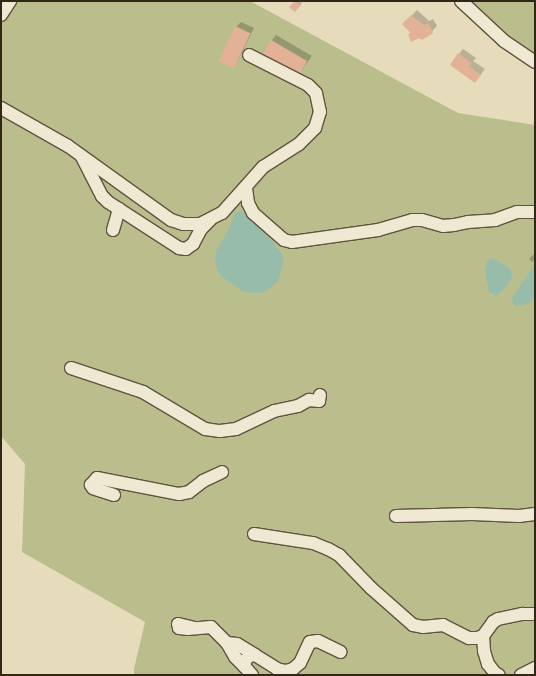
<!DOCTYPE html>
<style>
body{margin:0}
#map{position:relative;width:536px;height:676px;overflow:hidden;background:#e6dbbb;font-family:"Sorts Mill Goudy",serif}
div>[style]{position:absolute}
[style*='--x']{left:calc(var(--x)*1px);top:calc(var(--y)*1px);width:calc(var(--w)*1px);rotate:calc(var(--a)*1deg)}
.green>*{inset:0;background:#babe8c}
.water>*{inset:0;background:#97bcaa}
.shadow>*{inset:0;background:#0003}
.building>*{inset:0;background:#e3b195;transform-origin:0 0}
.roads{filter:drop-shadow(1px 0 #5f533f) drop-shadow(-1px 0 #5f533f) drop-shadow(0 1px #5f533f) drop-shadow(0 -1px #5f533f)}
.minor>*{height:12px;margin:-6px;padding:0 6px;transform-origin:6px;border-radius:6px;background:#efe8d3}
span{translate:-50% -50%;white-space:nowrap;text-align:center;line-height:1.15;-webkit-text-stroke:3px #efe8d3;paint-order:stroke}
.frame{position:absolute;inset:0;border:2px solid #322616;pointer-events:none}
</style>
<div id="map">
<div class="green">
<i style="clip-path:polygon(1px 1px,250px 1px,458px 113px,535px 125px,535px 675px,134px 675px,134px 669px,145px 622px,22px 552px,25px 464px,1px 436px)"></i>
<i style="clip-path:polygon(468px 1px,535px 1px,534px 56px,502px 33px)"></i>
</div>
<div class="water">
<i style="clip-path:polygon(241px 211px,247px 214px,272px 241px,282px 254px,284px 261px,278px 281px,270px 288px,262px 293px,254px 293px,242px 291px,221px 276px,217px 269px,215px 261px,216px 251px,229px 229px,235px 212px)"></i>
<i style="clip-path:polygon(493px 258px,510px 269px,513px 276px,504px 289px,496px 296px,489px 292px,485px 270px,487px 262px,489px 259px)"></i>
<i style="clip-path:polygon(535px 264px,535px 297px,528px 304px,515px 306px,513px 304px,512px 298px)"></i>
</div>
<div class="shadow">
<i style="clip-path:polygon(296px 1px,302px 3px,295px 11px,291px 7px)"></i>
<i style="clip-path:polygon(417px 10px,429px 21px,433px 19px,437px 26px,432px 31px,409px 35px,411px 32px,404px 24px)"></i>
<i style="clip-path:polygon(241px 22px,254px 28px,237px 62px,232px 67px,236px 27px)"></i>
<i style="clip-path:polygon(276px 35px,312px 56px,300px 72px,272px 40px)"></i>
<i style="clip-path:polygon(463px 49px,476px 58px,473px 61px,485px 69px,475px 82px,459px 54px)"></i>
<i style="clip-path:polygon(534px 254px,535px 259px,532px 262px,529px 259px)"></i>
</div>
<div class="building">
<i style="clip-path:polygon(295px 1px,301px 5px,295px 12px,289px 7px)"></i>
<i style="clip-path:polygon(411px 15px,424px 25px,428px 23px,433px 32px,432px 34px,422px 40px,419px 38px,411px 42px,408px 34px,411px 33px,402px 24px)"></i>
<i style="left:235px;top:26px;width:17px;height:39px;rotate:25deg"></i>
<i style="clip-path:polygon(271px 40px,307px 61px,300px 73px,263px 54px)"></i>
<i style="clip-path:polygon(458px 53px,471px 63px,469px 66px,481px 75px,475px 83px,450px 65px)"></i>
</div>
<div class="roads">
<div class="minor">
<i style="--x:461;--y:1;--w:59;--a:42.9"></i>
<i style="--x:504;--y:41;--w:37;--a:34"></i>
<i style="--x:1;--y:15;--w:17;--a:-57"></i>
<i style="--x:1;--y:108;--w:77;--a:29.6"></i>
<i style="--x:68;--y:146;--w:127;--a:35.7"></i>
<i style="--x:171;--y:220;--w:13;--a:18"></i>
<i style="--x:183;--y:224;--w:17;--a:0"></i>
<i style="--x:200;--y:224;--w:25;--a:-27"></i>
<i style="--x:222;--y:213;--w:62;--a:-48.3"></i>
<i style="--x:263;--y:167;--w:43;--a:-32.6"></i>
<i style="--x:299;--y:144;--w:23;--a:-45"></i>
<i style="--x:315;--y:128;--w:17;--a:-73"></i>
<i style="--x:320;--y:112;--w:19;--a:-102"></i>
<i style="--x:316;--y:93;--w:11;--a:-135"></i>
<i style="--x:308;--y:85;--w:66;--a:-153"></i>
<i style="--x:82;--y:157;--w:44;--a:62.9"></i>
<i style="--x:102;--y:196;--w:8;--a:45"></i>
<i style="--x:108;--y:202;--w:85;--a:32.9"></i>
<i style="--x:179;--y:248;--w:7;--a:8"></i>
<i style="--x:186;--y:249;--w:9;--a:-36"></i>
<i style="--x:193;--y:244;--w:17;--a:-62"></i>
<i style="--x:201;--y:229;--w:13;--a:-45"></i>
<i style="--x:246;--y:188;--w:15;--a:82"></i>
<i style="--x:248;--y:203;--w:11;--a:63"></i>
<i style="--x:253;--y:213;--w:41;--a:41.1"></i>
<i style="--x:284;--y:240;--w:8;--a:14"></i>
<i style="--x:292;--y:242;--w:87;--a:-7.9"></i>
<i style="--x:378;--y:230;--w:35;--a:-16"></i>
<i style="--x:412;--y:220;--w:10;--a:0"></i>
<i style="--x:422;--y:220;--w:22;--a:16"></i>
<i style="--x:443;--y:226;--w:11;--a:-5"></i>
<i style="--x:454;--y:225;--w:14;--a:-12"></i>
<i style="--x:468;--y:222;--w:27;--a:-4"></i>
<i style="--x:495;--y:220;--w:23;--a:-20"></i>
<i style="--x:517;--y:212;--w:18;--a:0"></i>
<i style="--x:113;--y:230;--w:22;--a:-74"></i>
<i style="--x:71;--y:368;--w:76;--a:18.4"></i>
<i style="--x:143;--y:392;--w:72;--a:30.8"></i>
<i style="--x:205;--y:429;--w:15;--a:8"></i>
<i style="--x:220;--y:431;--w:16;--a:-7"></i>
<i style="--x:236;--y:429;--w:42;--a:-25.3"></i>
<i style="--x:274;--y:411;--w:25;--a:-12"></i>
<i style="--x:298;--y:406;--w:13;--a:-29"></i>
<i style="--x:309;--y:400;--w:10;--a:6"></i>
<i style="--x:319;--y:401;--w:6;--a:-81"></i>
<i style="--x:114;--y:495;--w:22;--a:-162"></i>
<i style="--x:93;--y:488;--w:4;--a:-124"></i>
<i style="--x:91;--y:485;--w:9;--a:-49"></i>
<i style="--x:97;--y:478;--w:84;--a:11"></i>
<i style="--x:179;--y:494;--w:10;--a:-11"></i>
<i style="--x:189;--y:492;--w:18;--a:-38"></i>
<i style="--x:203;--y:481;--w:21;--a:-25"></i>
<i style="--x:396;--y:516;--w:76;--a:-1.5"></i>
<i style="--x:472;--y:514;--w:47;--a:2.4"></i>
<i style="--x:519;--y:516;--w:16;--a:-7"></i>
<i style="--x:254;--y:534;--w:60;--a:8.7"></i>
<i style="--x:313;--y:543;--w:16;--a:22"></i>
<i style="--x:328;--y:549;--w:13;--a:29"></i>
<i style="--x:339;--y:555;--w:46;--a:45.9"></i>
<i style="--x:371;--y:588;--w:56;--a:41.4"></i>
<i style="--x:413;--y:625;--w:10;--a:11"></i>
<i style="--x:423;--y:627;--w:20;--a:-6"></i>
<i style="--x:443;--y:625;--w:29;--a:27"></i>
<i style="--x:469;--y:638;--w:8;--a:0"></i>
<i style="--x:477;--y:638;--w:6;--a:-18"></i>
<i style="--x:483;--y:636;--w:17;--a:-54"></i>
<i style="--x:493;--y:622;--w:6;--a:-31"></i>
<i style="--x:498;--y:619;--w:25;--a:-12"></i>
<i style="--x:522;--y:614;--w:13;--a:0"></i>
<i style="--x:195;--y:628;--w:17;--a:-167"></i>
<i style="--x:178;--y:624;--w:4;--a:76"></i>
<i style="--x:179;--y:628;--w:9;--a:6"></i>
<i style="--x:188;--y:629;--w:23;--a:-5"></i>
<i style="--x:211;--y:627;--w:23;--a:45"></i>
<i style="--x:227;--y:643;--w:10;--a:6"></i>
<i style="--x:237;--y:644;--w:21;--a:31"></i>
<i style="--x:483;--y:636;--w:15;--a:86"></i>
<i style="--x:484;--y:651;--w:14;--a:73"></i>
<i style="--x:488;--y:664;--w:11;--a:52"></i>
<i style="--x:495;--y:673;--w:4;--a:27"></i>
<i style="--x:227;--y:643;--w:16;--a:60"></i>
<i style="--x:235;--y:657;--w:13;--a:45"></i>
<i style="--x:252;--y:675;--w:12;--a:-132"></i>
<i style="--x:244;--y:666;--w:5;--a:-79"></i>
<i style="--x:245;--y:661;--w:6;--a:-51"></i>
<i style="--x:249;--y:656;--w:6;--a:-9"></i>
<i style="--x:255;--y:655;--w:26;--a:32"></i>
<i style="--x:277;--y:669;--w:9;--a:13"></i>
<i style="--x:286;--y:671;--w:7;--a:-16"></i>
<i style="--x:293;--y:669;--w:9;--a:-41"></i>
<i style="--x:300;--y:663;--w:23;--a:-65"></i>
<i style="--x:310;--y:642;--w:8;--a:-7"></i>
<i style="--x:318;--y:641;--w:25;--a:26"></i>
<i style="--x:521;--y:675;--w:16;--a:-27"></i>
</div>
</div>
<div class="frame"></div>
</div>
